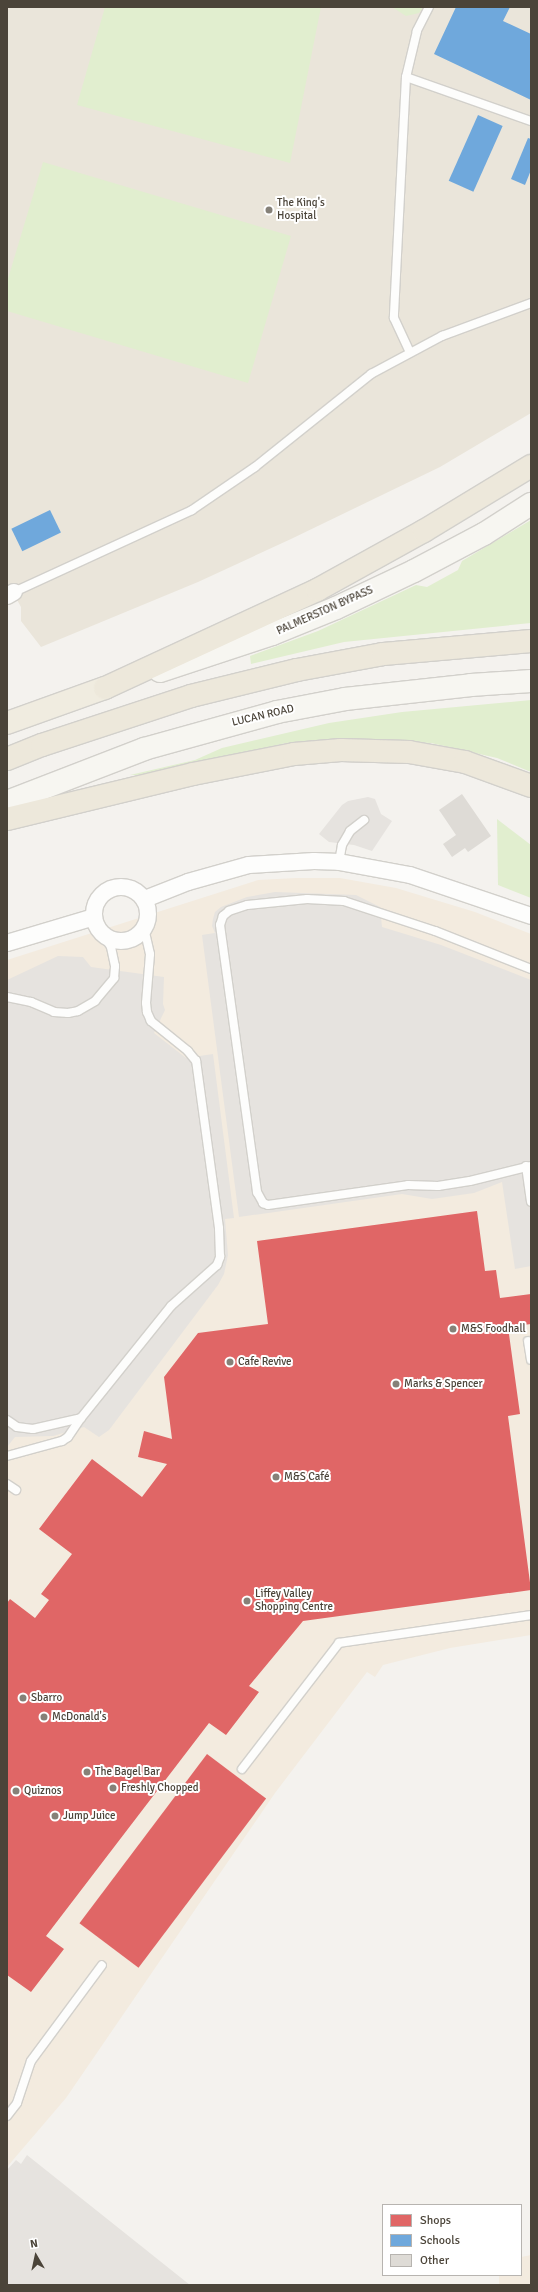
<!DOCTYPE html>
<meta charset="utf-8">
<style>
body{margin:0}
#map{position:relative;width:538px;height:2292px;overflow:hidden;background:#f4f2ee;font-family:Signika,sans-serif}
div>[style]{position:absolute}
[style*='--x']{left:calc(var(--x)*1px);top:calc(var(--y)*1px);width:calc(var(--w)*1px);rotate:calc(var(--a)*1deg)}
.commercial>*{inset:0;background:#f3ebdf}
.education>*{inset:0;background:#eae5da}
.green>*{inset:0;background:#e1eecf}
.parking>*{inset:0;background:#e6e3df}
.shops>*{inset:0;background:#e06666;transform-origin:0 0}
.schools>*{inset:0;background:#6fa8dc;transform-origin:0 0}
.building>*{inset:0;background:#dedbd6}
.roads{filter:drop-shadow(1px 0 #d2d0cb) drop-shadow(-1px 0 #d2d0cb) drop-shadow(0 1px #d2d0cb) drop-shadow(0 -1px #d2d0cb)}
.service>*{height:8px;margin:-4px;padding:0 4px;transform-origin:4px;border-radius:4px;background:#fdfdfc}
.minor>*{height:16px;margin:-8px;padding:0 8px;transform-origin:8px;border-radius:8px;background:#fdfdfc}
.minor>.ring{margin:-8px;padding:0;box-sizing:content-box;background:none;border:16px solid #fdfdfc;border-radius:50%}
.secondary>*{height:22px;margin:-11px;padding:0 11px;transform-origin:11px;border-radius:11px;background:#f7f6f1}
.trunk>*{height:22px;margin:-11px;padding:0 11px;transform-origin:11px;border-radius:11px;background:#f0ece0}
.motorway>*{height:22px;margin:-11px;padding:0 11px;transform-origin:11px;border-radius:11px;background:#ede8db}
.dots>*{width:11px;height:11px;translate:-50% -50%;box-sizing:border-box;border:2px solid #fff;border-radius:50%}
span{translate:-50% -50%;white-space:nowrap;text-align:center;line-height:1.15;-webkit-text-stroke:4px #fff;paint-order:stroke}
.poi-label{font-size:11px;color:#4b4439}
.left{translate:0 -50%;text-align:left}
.street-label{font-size:11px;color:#4b4439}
.frame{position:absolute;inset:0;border:8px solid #4b4439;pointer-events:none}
.legend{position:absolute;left:382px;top:2204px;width:140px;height:72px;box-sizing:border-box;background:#fff;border:1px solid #b7b4b0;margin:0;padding:5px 7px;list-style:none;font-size:12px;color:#4b4439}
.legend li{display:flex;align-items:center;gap:8px;height:20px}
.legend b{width:20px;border:1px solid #b7b4b0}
.north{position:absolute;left:16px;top:2236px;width:40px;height:40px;-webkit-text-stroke:3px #fff;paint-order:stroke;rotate:351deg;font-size:11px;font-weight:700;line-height:16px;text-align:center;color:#4b4439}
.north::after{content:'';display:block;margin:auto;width:14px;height:18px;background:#4b4439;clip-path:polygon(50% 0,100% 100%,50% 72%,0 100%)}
</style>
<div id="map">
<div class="commercial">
<i style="clip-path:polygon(296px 878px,340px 878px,396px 888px,475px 912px,531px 934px,531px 1635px,450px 1648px,383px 1665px,375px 1677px,367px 1672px,275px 1793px,66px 2098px,7px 2167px,7px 960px,258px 880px)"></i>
<i style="clip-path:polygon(531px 2255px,531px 2285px,499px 2285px,499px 2275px,521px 2275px,521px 2257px)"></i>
</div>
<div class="education">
<i style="clip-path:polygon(7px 7px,531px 7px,531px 413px,440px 467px,291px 539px,198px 582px,41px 647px,21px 621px,21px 607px,7px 582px)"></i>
</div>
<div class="green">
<i style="clip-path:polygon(105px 7px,321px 7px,290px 163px,77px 105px)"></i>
<i style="clip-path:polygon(392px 7px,423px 7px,419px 13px,406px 16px)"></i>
<i style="clip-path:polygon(43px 162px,291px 236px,248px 383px,7px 311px,7px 282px)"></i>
<i style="clip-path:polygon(531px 520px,531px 623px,344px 642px,251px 664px,250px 656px,318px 631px,416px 585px,427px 587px,458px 570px,462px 561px)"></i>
<i style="clip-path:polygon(531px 700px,531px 772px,497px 758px,431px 743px,356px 740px,286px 743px,149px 775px,130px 775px,195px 760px,222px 748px,329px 723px,402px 712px)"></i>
<i style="clip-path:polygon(497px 819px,531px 845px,531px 898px,498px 885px)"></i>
</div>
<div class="parking">
<i style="clip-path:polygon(368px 797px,375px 799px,381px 814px,392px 821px,372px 851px,354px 845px,329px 842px,319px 834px,342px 805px,348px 801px)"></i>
<i style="clip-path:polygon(275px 892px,356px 895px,380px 907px,382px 927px,441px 945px,531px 980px,531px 1266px,515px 1269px,502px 1182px,474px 1193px,432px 1199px,402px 1194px,239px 1217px,202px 935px,215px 933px,212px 926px,213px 919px,215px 912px,221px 907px,247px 897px)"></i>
<i style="clip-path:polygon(58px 956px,83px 957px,91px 967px,164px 977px,163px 1004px,165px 1010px,154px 1033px,186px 1058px,213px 1054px,234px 1218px,225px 1219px,228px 1255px,224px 1274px,218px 1285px,109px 1430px,99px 1437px,84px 1427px,53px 1436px,15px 1437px,7px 1447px,7px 980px)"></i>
<i style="clip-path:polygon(27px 2155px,190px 2285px,7px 2285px,7px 2170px,16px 2160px,21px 2164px)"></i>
</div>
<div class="shops">
<i style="clip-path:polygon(477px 1211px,485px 1271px,496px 1270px,500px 1298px,531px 1294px,531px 1324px,508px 1327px,520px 1414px,508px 1416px,531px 1590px,303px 1621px,249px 1686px,259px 1692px,226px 1735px,209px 1723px,46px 1936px,64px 1949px,31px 1992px,7px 1975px,7px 1603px,10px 1599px,35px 1618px,49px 1600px,41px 1594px,72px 1554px,39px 1529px,92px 1459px,142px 1497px,167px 1464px,138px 1457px,144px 1431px,172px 1439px,164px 1377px,198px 1333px,268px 1324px,257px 1241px)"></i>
<i style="left:207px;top:1754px;width:74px;height:212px;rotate:37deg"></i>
</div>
<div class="schools">
<i style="clip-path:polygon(456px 7px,510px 7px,503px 21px,531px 34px,531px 100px,434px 54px)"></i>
<i style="left:478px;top:115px;width:27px;height:72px;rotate:24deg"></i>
<i style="clip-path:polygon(528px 138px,531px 139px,531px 170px,525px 185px,511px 179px)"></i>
<i style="left:50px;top:510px;width:25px;height:43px;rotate:64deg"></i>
</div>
<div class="building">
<i style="clip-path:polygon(462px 794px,491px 836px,468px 852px,465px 848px,452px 857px,443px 844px,456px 835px,439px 810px)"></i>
</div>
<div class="roads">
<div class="service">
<i style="--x:429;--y:7;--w:27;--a:117"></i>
<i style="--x:417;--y:31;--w:47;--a:103.4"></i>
<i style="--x:406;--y:77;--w:133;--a:19.4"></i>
<i style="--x:406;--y:77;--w:241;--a:92.9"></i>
<i style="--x:394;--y:318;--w:38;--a:65"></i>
<i style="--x:14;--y:592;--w:196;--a:-24.7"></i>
<i style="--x:192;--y:510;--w:76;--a:-34.3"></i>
<i style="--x:255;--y:467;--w:149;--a:-38.7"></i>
<i style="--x:371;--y:374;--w:81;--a:-28.2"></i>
<i style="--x:442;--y:336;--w:95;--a:-20.3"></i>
<i style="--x:339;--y:862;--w:17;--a:-80"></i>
<i style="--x:342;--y:845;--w:16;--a:-60"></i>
<i style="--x:350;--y:831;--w:18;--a:-38"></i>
<i style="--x:531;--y:969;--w:103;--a:-158.4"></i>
<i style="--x:435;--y:931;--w:96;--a:-161.8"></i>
<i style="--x:344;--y:901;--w:37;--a:-177"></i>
<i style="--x:307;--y:899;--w:60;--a:174.3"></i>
<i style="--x:247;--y:905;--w:19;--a:162"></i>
<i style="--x:229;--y:911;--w:8;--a:140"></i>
<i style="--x:223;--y:916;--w:9;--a:108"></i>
<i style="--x:220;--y:925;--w:270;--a:82.1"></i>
<i style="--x:257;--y:1192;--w:13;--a:61"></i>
<i style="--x:263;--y:1203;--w:5;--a:22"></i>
<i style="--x:268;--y:1205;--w:141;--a:-8.1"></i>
<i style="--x:408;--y:1185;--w:30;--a:2"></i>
<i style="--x:438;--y:1186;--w:32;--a:-9"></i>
<i style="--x:470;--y:1181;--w:63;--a:-13.8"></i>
<i style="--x:7;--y:997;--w:25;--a:12"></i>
<i style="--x:31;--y:1002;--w:25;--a:23"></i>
<i style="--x:54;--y:1012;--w:14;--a:4"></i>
<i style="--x:68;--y:1013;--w:10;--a:-11"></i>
<i style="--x:78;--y:1011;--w:20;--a:-30"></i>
<i style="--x:95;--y:1001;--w:30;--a:-50"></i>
<i style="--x:114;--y:978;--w:12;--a:-85"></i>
<i style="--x:115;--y:966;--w:19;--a:-102"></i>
<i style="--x:111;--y:947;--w:15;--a:-122"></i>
<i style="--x:526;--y:1166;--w:36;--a:82"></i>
<i style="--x:528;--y:1341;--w:19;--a:81"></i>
<i style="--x:7;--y:1420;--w:12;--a:35"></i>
<i style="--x:17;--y:1427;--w:16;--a:7"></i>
<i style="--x:33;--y:1429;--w:49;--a:-12.9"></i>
<i style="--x:81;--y:1418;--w:144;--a:-51.2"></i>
<i style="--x:171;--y:1306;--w:62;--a:-41.7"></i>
<i style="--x:217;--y:1265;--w:9;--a:-69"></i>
<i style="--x:220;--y:1257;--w:29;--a:-92"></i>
<i style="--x:219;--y:1228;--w:169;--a:-97.8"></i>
<i style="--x:196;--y:1061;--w:13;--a:-129"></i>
<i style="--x:188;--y:1051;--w:48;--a:-141"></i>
<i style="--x:151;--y:1021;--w:10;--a:-114"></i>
<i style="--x:147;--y:1012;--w:9;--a:-96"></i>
<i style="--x:146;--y:1003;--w:49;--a:-85.3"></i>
<i style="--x:150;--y:954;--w:26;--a:-103"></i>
<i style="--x:7;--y:1456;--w:57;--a:-15.3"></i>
<i style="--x:62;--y:1441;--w:7;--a:-34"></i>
<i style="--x:68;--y:1437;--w:23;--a:-56"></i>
<i style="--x:7;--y:1484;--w:11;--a:34"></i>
<i style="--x:242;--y:1769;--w:159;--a:-52.4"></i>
<i style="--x:339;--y:1643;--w:194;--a:-8.3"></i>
<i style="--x:7;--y:2116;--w:16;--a:-52"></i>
<i style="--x:17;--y:2103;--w:44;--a:-71.6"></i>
<i style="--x:31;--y:2061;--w:119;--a:-53.5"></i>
</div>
<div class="minor">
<i style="--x:7;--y:596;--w:8;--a:-30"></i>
<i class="ring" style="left:94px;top:887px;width:38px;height:38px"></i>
<i style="--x:145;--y:899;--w:46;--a:-21.6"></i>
<i style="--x:188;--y:882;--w:63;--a:-15.6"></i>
<i style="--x:249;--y:865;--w:65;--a:-3.5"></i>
<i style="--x:314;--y:861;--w:25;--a:2"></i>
<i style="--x:339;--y:862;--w:72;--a:10.4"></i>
<i style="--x:410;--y:875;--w:128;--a:18.7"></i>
<i style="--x:7;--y:943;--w:91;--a:-16.6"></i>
</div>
<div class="secondary">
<i style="--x:160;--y:671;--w:118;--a:-18.3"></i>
<i style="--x:272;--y:634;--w:69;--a:-22.1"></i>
<i style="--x:336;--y:608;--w:86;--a:-25.4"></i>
<i style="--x:414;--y:571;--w:79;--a:-27.9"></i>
<i style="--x:484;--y:534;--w:56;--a:-32.6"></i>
<i style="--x:7;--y:802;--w:147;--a:-21.1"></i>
<i style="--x:144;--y:749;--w:138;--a:-15.5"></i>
<i style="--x:277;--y:712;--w:69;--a:-10.8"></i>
<i style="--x:345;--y:699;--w:127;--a:-6.3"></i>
<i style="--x:471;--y:685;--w:60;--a:-3.8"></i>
</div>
<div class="trunk">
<i style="--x:7;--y:723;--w:104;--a:-19.7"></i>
</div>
<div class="motorway">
<i style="--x:105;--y:688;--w:234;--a:-24.8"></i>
<i style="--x:317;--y:590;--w:122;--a:-28.9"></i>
<i style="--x:424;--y:531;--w:125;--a:-31.3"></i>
<i style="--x:7;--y:759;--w:38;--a:-22"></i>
<i style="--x:42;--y:745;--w:157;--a:-18.2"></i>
<i style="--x:191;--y:696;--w:109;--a:-13.8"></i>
<i style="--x:297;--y:670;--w:87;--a:-10.5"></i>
<i style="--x:383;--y:654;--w:149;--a:-5"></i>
<i style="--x:7;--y:819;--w:191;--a:-13.6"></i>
<i style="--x:193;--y:774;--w:103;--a:-11.2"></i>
<i style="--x:294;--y:754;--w:47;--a:-4.9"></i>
<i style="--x:341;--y:750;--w:68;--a:1.7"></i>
<i style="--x:409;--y:752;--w:57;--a:10.1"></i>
<i style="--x:465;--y:762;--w:70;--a:20"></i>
</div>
</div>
<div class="dots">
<i style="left:269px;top:210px;background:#868178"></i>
<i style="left:453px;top:1329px;background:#868178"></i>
<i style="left:230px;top:1362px;background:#868178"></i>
<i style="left:396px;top:1384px;background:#868178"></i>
<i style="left:276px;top:1477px;background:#868178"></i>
<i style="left:247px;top:1601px;background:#868178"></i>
<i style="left:23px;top:1698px;background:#868178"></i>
<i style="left:44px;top:1717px;background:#868178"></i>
<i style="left:87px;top:1772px;background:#868178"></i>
<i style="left:113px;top:1788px;background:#868178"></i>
<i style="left:16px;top:1791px;background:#868178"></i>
<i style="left:55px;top:1816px;background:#868178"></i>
</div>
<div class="poi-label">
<span class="left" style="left:277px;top:210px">The King's<br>Hospital</span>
<span class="left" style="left:461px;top:1329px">M&amp;S Foodhall</span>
<span class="left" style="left:238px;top:1362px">Cafe Revive</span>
<span class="left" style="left:404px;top:1384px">Marks &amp; Spencer</span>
<span class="left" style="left:284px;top:1477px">M&amp;S Café</span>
<span class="left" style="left:255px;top:1601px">Liffey Valley<br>Shopping Centre</span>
<span class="left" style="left:31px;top:1698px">Sbarro</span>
<span class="left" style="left:52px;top:1717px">McDonald's</span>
<span class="left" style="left:95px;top:1772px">The Bagel Bar</span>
<span class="left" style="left:121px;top:1788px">Freshly Chopped</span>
<span class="left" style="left:24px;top:1791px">Quiznos</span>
<span class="left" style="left:63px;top:1816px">Jump Juice</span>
</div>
<div class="street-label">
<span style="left:325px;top:611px;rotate:-24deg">PALMERSTON BYPASS</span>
<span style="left:263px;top:716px;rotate:-13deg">LUCAN ROAD</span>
</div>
<div class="frame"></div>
<ul class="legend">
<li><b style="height:11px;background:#e06666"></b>Shops</li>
<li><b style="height:11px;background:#6fa8dc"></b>Schools</li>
<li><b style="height:11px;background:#dedbd6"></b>Other</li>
</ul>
<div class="north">N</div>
</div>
